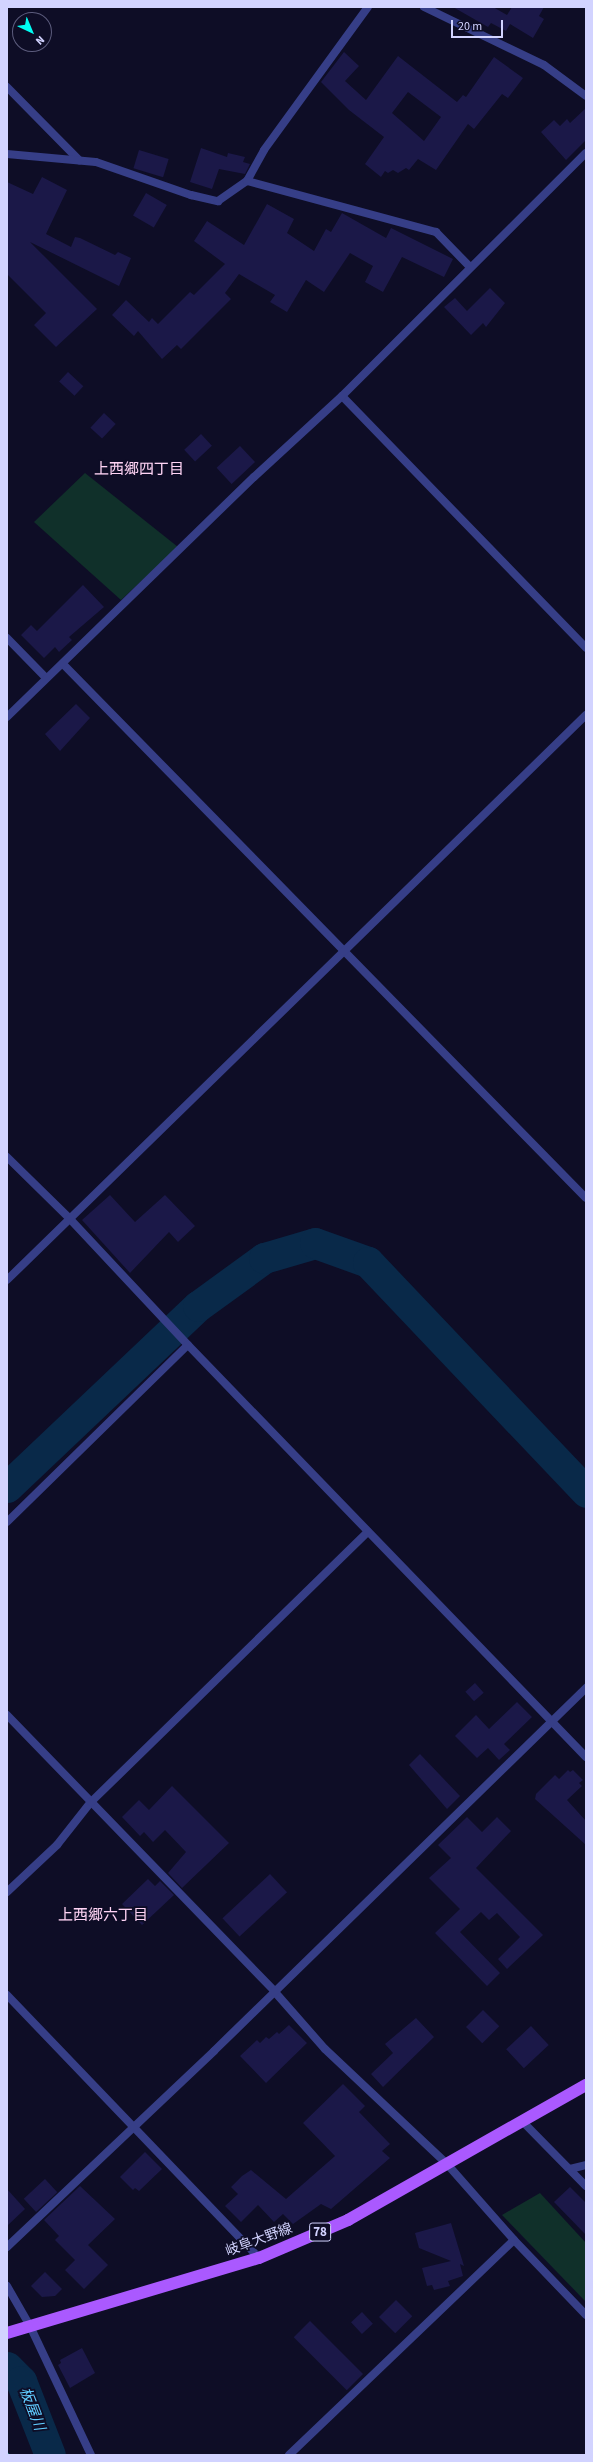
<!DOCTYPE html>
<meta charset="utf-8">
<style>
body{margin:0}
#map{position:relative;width:593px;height:2462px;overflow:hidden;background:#0e0d26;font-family:"Source Sans 3","Noto Sans JP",sans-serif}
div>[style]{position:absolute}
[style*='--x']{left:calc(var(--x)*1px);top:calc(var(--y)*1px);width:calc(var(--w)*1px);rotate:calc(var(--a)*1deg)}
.green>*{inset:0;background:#10302a}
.river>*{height:31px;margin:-15.5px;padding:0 15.5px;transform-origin:15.5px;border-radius:15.5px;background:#092949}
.building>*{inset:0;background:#1b1848;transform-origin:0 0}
.path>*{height:2.5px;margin-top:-1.25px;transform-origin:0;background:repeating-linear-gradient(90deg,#28bd9f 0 2px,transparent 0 5px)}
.street>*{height:8px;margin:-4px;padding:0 4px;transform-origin:4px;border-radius:4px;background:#363e87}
.primary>*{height:12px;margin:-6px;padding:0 6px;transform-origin:6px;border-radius:6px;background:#aa59ff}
span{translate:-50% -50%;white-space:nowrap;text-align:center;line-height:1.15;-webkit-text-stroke:3.5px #0e0d26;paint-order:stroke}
.shield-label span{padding:1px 3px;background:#0e0d26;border:1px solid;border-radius:3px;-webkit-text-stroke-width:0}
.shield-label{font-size:13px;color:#d2d3ff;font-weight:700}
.street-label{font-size:14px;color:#d2d3ff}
.neighbourhood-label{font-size:15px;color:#ffd4f5}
.water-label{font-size:15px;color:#60ccff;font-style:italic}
.frame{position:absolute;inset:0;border:8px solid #d2d3ff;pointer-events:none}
.north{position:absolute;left:12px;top:12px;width:40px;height:40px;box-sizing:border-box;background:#0e0d26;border:1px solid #5c5c7d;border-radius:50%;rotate:136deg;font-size:11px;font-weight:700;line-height:16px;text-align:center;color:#d2d3ff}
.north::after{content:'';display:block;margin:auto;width:14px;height:18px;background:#00fdf3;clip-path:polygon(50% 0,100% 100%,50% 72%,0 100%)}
.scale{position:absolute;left:451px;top:20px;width:52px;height:18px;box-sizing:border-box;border:2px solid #d2d3ff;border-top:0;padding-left:5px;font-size:12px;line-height:14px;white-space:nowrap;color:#d2d3ff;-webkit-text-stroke:3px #0e0d26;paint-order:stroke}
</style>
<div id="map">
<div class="green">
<i style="clip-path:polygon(85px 473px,178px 547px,121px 600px,34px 522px)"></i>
<i style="clip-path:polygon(540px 2193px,586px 2243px,586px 2302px,502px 2215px)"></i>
</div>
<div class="river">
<i style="--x:7;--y:1487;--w:263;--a:-43.5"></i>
<i style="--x:198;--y:1306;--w:82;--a:-36"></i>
<i style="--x:264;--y:1258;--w:53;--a:-16.4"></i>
<i style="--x:315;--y:1243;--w:56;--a:19.7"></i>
<i style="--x:368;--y:1262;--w:317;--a:46.5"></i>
<i style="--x:7;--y:2367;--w:20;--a:45"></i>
<i style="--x:21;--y:2381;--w:79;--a:68.6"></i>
</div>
<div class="building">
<i style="clip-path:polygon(453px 7px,493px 7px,507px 15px,512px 7px,544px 7px,539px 16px,544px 19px,533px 38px,510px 24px,506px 31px,491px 23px,488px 27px)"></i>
<i style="clip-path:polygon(evenodd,344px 52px,359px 66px,345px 81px,366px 100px,398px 56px,457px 102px,463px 95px,466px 97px,494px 57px,523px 78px,508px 98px,502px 94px,474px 129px,468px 124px,436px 170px,418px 159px,409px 170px,406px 168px,398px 173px,393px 170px,388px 173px,385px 171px,381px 177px,365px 164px,384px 137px,349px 110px,321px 82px,344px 52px,408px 92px,441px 117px,424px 141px,392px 113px,408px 92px)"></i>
<i style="clip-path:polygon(586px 108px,586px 140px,566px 160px,541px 132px,554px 120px,560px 126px,567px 119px,570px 123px)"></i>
<i style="clip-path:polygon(201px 148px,227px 157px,228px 153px,245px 157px,243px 162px,250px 164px,245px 174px,219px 169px,212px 189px,190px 182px)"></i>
<i style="left:139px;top:150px;width:31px;height:19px;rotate:17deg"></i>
<i style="clip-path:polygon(42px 177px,67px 190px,46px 234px,71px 247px,75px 237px,80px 238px,115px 255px,118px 252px,131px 258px,119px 286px,30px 242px,97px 309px,56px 347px,34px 325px,46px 313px,7px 274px,7px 182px,33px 194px)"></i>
<i style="left:146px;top:193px;width:24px;height:26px;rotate:30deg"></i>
<i style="clip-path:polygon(267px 204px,294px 219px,287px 233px,314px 251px,326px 229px,331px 232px,342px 213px,386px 238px,391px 228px,453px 259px,444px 277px,402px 257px,383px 292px,365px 282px,373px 266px,350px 253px,324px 292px,306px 280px,287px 312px,270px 302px,275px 295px,239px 274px,225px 293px,231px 299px,181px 349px,177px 345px,162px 359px,138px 331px,134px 336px,112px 315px,126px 300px,149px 322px,152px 318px,158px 324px,190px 292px,194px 295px,225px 264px,194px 241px,207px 221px,244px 245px)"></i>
<i style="clip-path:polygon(490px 288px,505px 303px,486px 327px,483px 323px,471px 335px,444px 307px,455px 298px,467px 311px)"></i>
<i style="left:68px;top:372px;width:21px;height:13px;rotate:43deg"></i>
<i style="left:104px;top:413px;width:16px;height:20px;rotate:43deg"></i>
<i style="left:201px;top:434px;width:16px;height:23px;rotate:47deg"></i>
<i style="left:240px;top:446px;width:22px;height:32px;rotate:47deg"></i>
<i style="clip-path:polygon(83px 585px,104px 607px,69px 637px,72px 640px,59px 652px,55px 647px,44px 658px,21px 635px,31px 625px,37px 631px)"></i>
<i style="clip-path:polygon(76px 704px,90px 718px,60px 751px,45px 734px)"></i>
<i style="clip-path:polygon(110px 1195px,135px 1222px,165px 1195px,195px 1226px,178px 1242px,169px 1232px,130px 1273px,82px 1220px)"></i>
<i style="left:475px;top:1683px;width:13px;height:13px;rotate:48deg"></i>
<i style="clip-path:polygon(517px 1702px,532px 1717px,504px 1744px,510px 1750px,499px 1760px,488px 1748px,477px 1758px,455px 1736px,476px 1715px,489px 1729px)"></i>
<i style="clip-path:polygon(420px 1754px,460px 1796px,447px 1809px,409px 1765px)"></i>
<i style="clip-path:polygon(568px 1770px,570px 1772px,573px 1770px,583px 1780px,579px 1783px,582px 1786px,567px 1800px,586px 1821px,586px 1845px,535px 1799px,536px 1794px,555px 1775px,559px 1779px)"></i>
<i style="clip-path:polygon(172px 1786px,229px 1843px,182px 1888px,168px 1873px,186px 1852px,165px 1830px,153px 1842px,144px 1832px,140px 1836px,122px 1817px,139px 1800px,149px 1810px)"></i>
<i style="clip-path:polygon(467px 1817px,482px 1832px,497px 1817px,511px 1831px,476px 1868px,543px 1935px,507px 1969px,498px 1959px,520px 1937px,497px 1913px,489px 1920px,481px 1912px,460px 1932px,500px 1973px,487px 1986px,435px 1933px,460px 1909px,429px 1878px,451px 1858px,438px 1845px)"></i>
<i style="left:270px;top:1874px;width:25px;height:65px;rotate:47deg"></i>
<i style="clip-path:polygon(148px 1879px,155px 1886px,160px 1881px,174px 1895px,142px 1925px,122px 1904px)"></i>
<i style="left:483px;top:2010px;width:23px;height:24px;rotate:45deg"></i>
<i style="clip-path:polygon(416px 2018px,434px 2037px,383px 2087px,371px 2074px,393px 2053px,385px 2044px)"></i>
<i style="clip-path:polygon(289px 2025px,307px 2043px,266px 2083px,240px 2056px,257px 2040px,260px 2043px,266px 2037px,269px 2039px,277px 2032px,279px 2034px)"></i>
<i style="left:531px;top:2026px;width:26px;height:34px;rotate:47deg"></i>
<i style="clip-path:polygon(343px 2084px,365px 2106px,359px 2112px,390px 2144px,382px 2151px,390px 2158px,331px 2209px,321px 2204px,293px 2224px,283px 2214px,274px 2222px,258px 2205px,241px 2222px,225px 2206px,238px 2194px,231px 2187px,242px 2176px,251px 2170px,286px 2199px,335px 2156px,303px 2123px)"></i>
<i style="clip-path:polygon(145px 2152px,162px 2169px,139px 2191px,135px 2188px,133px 2190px,120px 2177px)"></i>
<i style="left:45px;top:2179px;width:18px;height:29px;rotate:47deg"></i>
<i style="clip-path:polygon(80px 2186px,115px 2219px,88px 2245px,108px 2265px,84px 2289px,65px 2270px,75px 2260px,55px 2240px,59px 2236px,44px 2220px)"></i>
<i style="clip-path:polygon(570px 2187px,586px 2203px,586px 2235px,554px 2202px)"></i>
<i style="clip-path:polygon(7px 2189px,25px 2209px,7px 2226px)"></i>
<i style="clip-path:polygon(451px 2223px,464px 2266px,460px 2264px,463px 2276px,448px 2281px,450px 2286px,434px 2290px,432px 2285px,427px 2286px,422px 2268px,451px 2261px,419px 2248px,415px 2233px)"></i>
<i style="clip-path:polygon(45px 2272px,62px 2289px,55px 2296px,42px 2297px,31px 2286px)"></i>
<i style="left:396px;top:2300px;width:23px;height:24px;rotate:45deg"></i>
<i style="left:362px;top:2312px;width:16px;height:15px;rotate:47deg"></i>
<i style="left:310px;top:2321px;width:75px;height:23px;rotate:45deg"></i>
<i style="clip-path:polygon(82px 2348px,95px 2373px,70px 2388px,58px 2365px,61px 2363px,60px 2360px)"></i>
</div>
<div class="path">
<i style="--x:7;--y:2453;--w:2;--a:63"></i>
</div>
<div class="street">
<i style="--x:424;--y:7;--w:133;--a:25.8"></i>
<i style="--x:544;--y:65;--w:52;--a:36.4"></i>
<i style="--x:7;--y:87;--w:103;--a:45.4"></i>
<i style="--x:7;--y:154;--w:89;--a:5.1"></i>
<i style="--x:96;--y:162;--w:101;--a:19.2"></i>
<i style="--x:191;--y:195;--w:28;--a:13"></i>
<i style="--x:218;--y:201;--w:35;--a:-35"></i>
<i style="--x:247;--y:181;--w:35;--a:-61"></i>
<i style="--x:264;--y:150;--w:177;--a:-54"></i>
<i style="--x:247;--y:181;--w:196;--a:15.1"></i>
<i style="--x:436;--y:232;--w:49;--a:45.8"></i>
<i style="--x:342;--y:396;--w:351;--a:45.9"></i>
<i style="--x:7;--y:638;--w:56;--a:45.7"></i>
<i style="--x:63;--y:664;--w:747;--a:45.6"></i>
<i style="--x:7;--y:717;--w:344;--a:-44.2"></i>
<i style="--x:254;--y:477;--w:120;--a:-42.6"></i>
<i style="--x:342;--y:396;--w:344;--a:-44.9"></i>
<i style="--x:7;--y:1157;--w:88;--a:44.5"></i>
<i style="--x:70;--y:1219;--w:173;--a:46.9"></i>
<i style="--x:188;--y:1345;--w:573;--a:45.99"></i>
<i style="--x:7;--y:1280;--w:809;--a:-44.3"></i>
<i style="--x:7;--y:1522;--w:253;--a:-44.4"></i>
<i style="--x:7;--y:1715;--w:384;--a:45.9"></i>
<i style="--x:274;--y:1991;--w:77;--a:48.7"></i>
<i style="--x:325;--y:2049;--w:168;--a:43.3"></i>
<i style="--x:447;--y:2164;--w:101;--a:48.6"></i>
<i style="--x:514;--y:2240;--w:104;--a:46.2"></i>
<i style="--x:7;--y:1892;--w:69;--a:-43.2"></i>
<i style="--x:57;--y:1845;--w:55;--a:-51.7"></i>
<i style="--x:91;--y:1802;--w:387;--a:-44.3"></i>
<i style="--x:7;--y:1995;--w:364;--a:46.2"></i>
<i style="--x:523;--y:2122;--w:90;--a:45.5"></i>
<i style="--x:570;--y:2169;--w:16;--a:-14"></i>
<i style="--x:7;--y:2247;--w:285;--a:-43.4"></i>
<i style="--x:214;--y:2051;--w:520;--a:-44.3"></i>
<i style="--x:7;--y:2286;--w:46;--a:60.1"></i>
<i style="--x:30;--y:2326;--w:143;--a:64.7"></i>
<i style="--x:289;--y:2455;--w:311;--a:-43.7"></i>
</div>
<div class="primary">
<i style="--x:7;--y:2333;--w:263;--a:-16.6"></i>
<i style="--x:259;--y:2258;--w:97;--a:-23.1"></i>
<i style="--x:348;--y:2220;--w:274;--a:-29.6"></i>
</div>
<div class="shield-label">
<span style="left:320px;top:2232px">78</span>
</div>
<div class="street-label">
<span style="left:259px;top:2240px;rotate:-20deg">岐阜大野線</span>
</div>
<div class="neighbourhood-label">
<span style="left:139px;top:470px">上西郷四丁目</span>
<span style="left:103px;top:1916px">上西郷六丁目</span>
</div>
<div class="water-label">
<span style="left:32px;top:2409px;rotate:69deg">板屋川</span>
</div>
<div class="frame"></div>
<div class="north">N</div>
<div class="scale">20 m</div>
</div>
